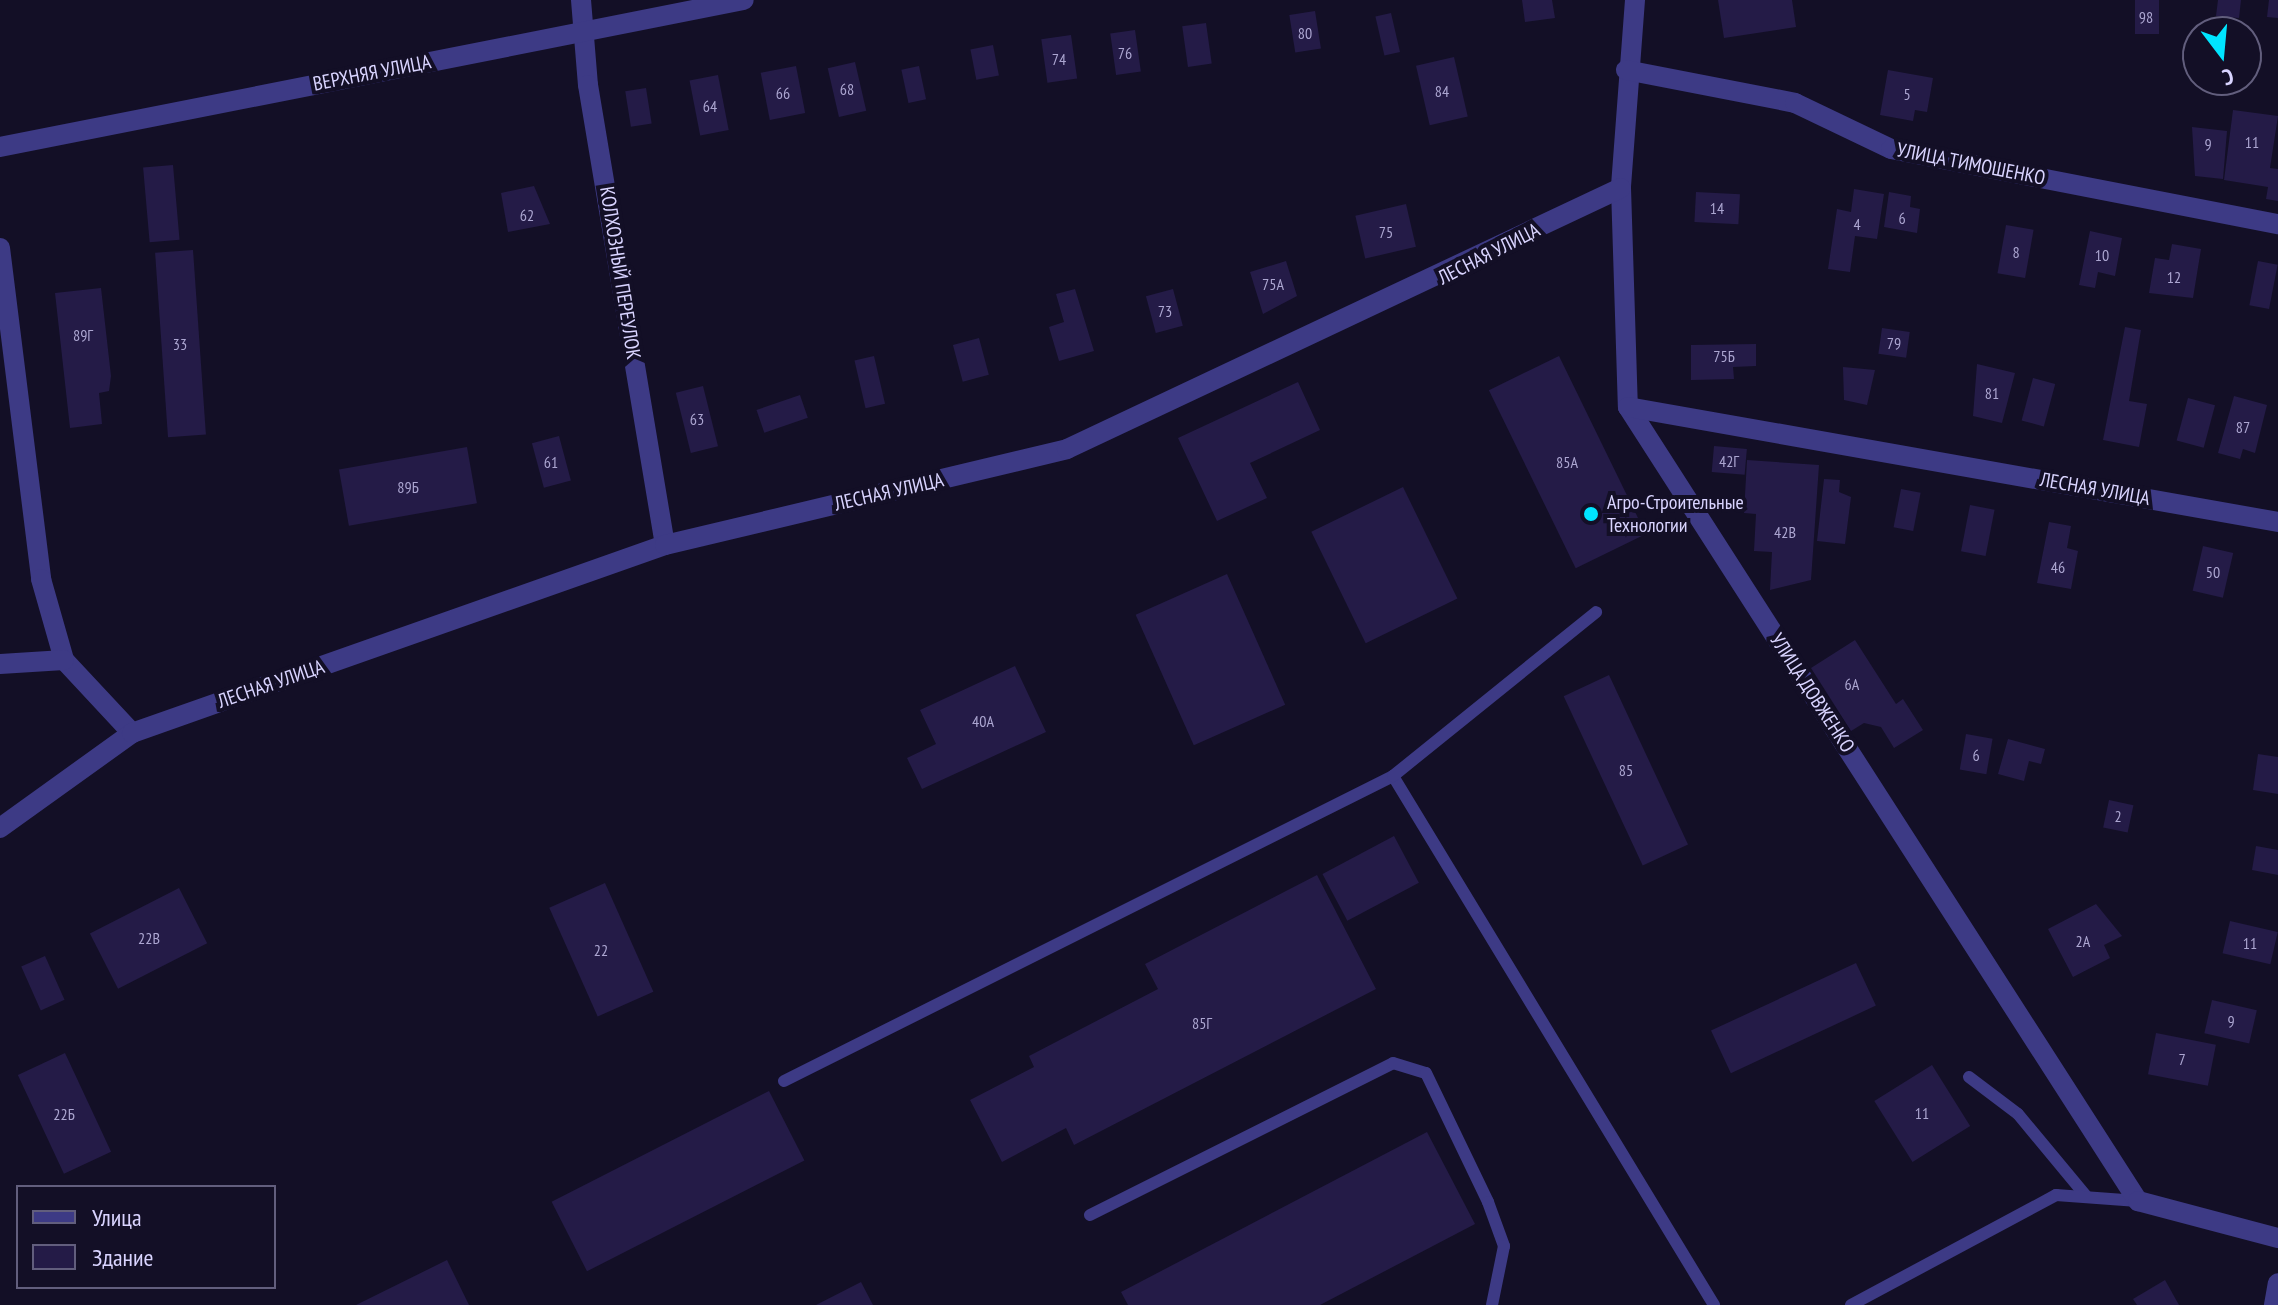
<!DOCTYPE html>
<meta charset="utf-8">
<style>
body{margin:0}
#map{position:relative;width:2278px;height:1305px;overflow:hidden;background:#130f26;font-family:"PT Sans Narrow",sans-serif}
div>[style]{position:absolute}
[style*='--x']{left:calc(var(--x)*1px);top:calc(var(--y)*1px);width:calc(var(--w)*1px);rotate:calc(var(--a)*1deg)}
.building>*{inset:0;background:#241b47;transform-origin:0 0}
.service>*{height:12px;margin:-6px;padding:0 6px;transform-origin:6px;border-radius:6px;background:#3d3a85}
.minor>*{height:20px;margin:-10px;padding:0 10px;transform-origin:10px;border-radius:10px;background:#3d3a85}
.tertiary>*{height:20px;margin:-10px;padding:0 10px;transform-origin:10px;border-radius:10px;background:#3d3a85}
.dots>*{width:22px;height:22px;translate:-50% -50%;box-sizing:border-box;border:4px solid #130f26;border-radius:50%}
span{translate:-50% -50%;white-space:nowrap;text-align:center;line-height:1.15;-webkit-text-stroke:8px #130f26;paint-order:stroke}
.number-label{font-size:16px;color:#aca6d1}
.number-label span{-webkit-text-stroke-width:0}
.street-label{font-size:20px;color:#d9d4ff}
.poi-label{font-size:20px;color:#d9d4ff}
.left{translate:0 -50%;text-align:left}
.legend{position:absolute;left:16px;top:1185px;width:260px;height:104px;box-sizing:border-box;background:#130f26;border:2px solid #625e7d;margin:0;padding:10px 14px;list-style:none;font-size:24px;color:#d9d4ff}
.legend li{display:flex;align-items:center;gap:16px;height:40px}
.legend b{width:40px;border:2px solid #625e7d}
.north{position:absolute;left:2182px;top:16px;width:80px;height:80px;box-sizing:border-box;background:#130f26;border:2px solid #625e7d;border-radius:50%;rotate:164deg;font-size:22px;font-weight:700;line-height:32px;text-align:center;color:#d9d4ff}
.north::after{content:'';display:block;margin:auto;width:28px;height:36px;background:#00e5ff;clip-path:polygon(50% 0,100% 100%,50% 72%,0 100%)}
</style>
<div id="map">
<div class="building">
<i style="clip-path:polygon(1522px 0,1552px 0,1555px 18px,1525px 22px)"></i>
<i style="clip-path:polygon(1718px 0,1792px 0,1796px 27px,1724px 38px)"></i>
<i style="left:2135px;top:0;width:24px;height:34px"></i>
<i style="clip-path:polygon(2218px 0,2241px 0,2239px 18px,2216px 16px)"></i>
<i style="clip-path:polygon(2269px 0,2278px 0,2278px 18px,2267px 17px)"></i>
<i style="left:1315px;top:11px;width:38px;height:26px;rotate:81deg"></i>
<i style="left:1391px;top:13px;width:40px;height:16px;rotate:77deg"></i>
<i style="left:1206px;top:23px;width:41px;height:24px;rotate:82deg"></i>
<i style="left:1135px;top:30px;width:42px;height:25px;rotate:82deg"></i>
<i style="left:1071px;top:35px;width:44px;height:30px;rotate:82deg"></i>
<i style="left:993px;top:45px;width:31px;height:23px;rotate:79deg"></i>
<i style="left:1454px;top:57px;width:61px;height:39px;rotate:77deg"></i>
<i style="left:855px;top:62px;width:50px;height:28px;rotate:77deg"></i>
<i style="left:796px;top:66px;width:48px;height:36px;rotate:79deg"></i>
<i style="left:919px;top:66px;width:34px;height:18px;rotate:78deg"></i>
<i style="clip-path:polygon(1888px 70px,1933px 78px,1927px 112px,1915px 110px,1913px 121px,1880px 115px)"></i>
<i style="left:718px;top:75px;width:56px;height:29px;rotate:79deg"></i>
<i style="left:646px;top:88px;width:36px;height:21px;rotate:81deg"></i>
<i style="clip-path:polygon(2233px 110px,2278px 116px,2270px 168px,2278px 169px,2278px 201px,2266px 199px,2268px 187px,2224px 180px)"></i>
<i style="clip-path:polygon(2192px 127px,2227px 131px,2223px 179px,2195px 176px)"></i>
<i style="left:173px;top:165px;width:75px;height:30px;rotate:85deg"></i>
<i style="clip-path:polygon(534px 186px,550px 224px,508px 232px,501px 193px)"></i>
<i style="clip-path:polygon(1854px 189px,1884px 194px,1877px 239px,1855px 236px,1850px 272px,1828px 269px,1837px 209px,1851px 212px)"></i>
<i style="left:1696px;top:192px;width:44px;height:30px;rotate:3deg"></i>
<i style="clip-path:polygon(1889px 192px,1911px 196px,1910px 207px,1920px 209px,1917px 233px,1884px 227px)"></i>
<i style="left:1406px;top:204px;width:44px;height:52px;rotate:77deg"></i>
<i style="left:2006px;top:225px;width:28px;height:49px;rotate:10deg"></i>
<i style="clip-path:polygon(2090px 231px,2122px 238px,2115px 276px,2098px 272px,2095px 288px,2079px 285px)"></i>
<i style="clip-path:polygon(2172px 244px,2201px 249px,2193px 298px,2149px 293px,2155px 258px,2169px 260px)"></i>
<i style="left:193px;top:250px;width:185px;height:38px;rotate:86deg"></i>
<i style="clip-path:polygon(1286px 261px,1297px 296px,1263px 314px,1250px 272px)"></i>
<i style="left:2258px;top:261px;width:20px;height:45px;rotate:11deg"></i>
<i style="clip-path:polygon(101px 288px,111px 376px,109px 391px,99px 393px,102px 424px,70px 428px,55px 293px)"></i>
<i style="clip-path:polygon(1075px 289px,1094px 351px,1059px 361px,1049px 327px,1064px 322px,1056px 294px)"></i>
<i style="left:1173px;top:289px;width:38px;height:28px;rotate:75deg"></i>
<i style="clip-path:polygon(2125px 327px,2141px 330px,2129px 401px,2147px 404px,2139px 447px,2103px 440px)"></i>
<i style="left:1882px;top:328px;width:28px;height:26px;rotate:8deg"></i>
<i style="left:979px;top:338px;width:38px;height:27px;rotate:75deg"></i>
<i style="clip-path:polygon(1756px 344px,1756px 366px,1733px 367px,1734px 379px,1691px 380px,1691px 345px)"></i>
<i style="left:874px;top:356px;width:49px;height:20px;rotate:77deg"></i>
<i style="left:1559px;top:356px;width:198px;height:78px;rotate:64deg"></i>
<i style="clip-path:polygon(1977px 364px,2015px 373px,2002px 423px,1973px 416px)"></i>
<i style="clip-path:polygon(1843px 367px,1875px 370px,1867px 405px,1844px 400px)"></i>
<i style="left:2033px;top:378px;width:23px;height:44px;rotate:15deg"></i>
<i style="clip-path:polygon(1298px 382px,1320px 430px,1250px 463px,1267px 498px,1217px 521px,1178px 438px)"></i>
<i style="left:703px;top:386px;width:62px;height:28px;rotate:76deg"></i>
<i style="left:800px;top:395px;width:24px;height:46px;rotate:71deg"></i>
<i style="clip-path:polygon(2234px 396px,2267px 405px,2255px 453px,2243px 449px,2240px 459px,2218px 453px)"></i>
<i style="left:2188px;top:398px;width:28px;height:44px;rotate:15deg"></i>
<i style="left:559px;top:436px;width:46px;height:28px;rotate:75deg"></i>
<i style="left:1714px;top:446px;width:33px;height:26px;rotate:5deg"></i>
<i style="left:467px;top:447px;width:57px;height:130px;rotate:80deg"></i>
<i style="clip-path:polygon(1747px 460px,1819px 465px,1811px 580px,1770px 590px,1772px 552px,1754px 551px,1756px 514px,1744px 513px)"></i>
<i style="clip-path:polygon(1824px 479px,1840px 480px,1839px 492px,1851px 497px,1845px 544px,1817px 541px)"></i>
<i style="left:1403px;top:487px;width:124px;height:102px;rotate:64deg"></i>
<i style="left:1901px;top:489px;width:20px;height:39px;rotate:11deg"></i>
<i style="left:1970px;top:505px;width:25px;height:47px;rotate:11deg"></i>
<i style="clip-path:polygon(2049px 522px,2071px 526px,2067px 548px,2078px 551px,2071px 589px,2037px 583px)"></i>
<i style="left:2203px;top:546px;width:31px;height:46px;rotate:13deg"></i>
<i style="left:1227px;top:574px;width:143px;height:100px;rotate:66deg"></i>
<i style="clip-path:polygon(1855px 640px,1896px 704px,1903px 699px,1923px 730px,1894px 748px,1881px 727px,1864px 723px,1851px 731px,1811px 668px)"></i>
<i style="clip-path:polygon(1015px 666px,1046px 732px,922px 789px,907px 758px,936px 744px,920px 710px)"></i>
<i style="left:1609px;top:675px;width:187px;height:50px;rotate:65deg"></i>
<i style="left:1966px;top:734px;width:27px;height:36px;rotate:10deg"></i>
<i style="clip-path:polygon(2008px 739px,2045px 749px,2041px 764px,2029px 761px,2024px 781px,1998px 774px)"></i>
<i style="clip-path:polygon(2258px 754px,2278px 757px,2278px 794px,2253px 790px)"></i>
<i style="left:2109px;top:800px;width:25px;height:28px;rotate:12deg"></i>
<i style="left:1394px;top:836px;width:53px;height:81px;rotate:62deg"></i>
<i style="clip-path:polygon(2256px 846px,2278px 850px,2278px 875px,2252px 870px)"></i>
<i style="clip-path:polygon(1317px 875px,1376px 989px,1074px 1145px,1066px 1128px,1002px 1162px,970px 1100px,1034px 1067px,1029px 1056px,1158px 989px,1145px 964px)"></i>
<i style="left:605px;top:883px;width:119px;height:61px;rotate:66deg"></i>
<i style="left:179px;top:888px;width:62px;height:100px;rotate:63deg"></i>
<i style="clip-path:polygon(2096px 904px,2122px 936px,2104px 945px,2110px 958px,2073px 977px,2048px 929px)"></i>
<i style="left:2230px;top:921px;width:49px;height:33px;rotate:13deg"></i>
<i style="left:45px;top:956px;width:48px;height:26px;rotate:66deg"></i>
<i style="left:1856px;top:963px;width:47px;height:160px;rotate:65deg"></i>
<i style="left:2212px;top:1000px;width:46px;height:34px;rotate:13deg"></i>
<i style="left:2156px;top:1033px;width:61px;height:42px;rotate:11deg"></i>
<i style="left:65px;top:1053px;width:109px;height:52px;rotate:65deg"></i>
<i style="left:1932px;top:1065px;width:72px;height:68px;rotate:58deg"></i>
<i style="left:769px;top:1091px;width:78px;height:244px;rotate:63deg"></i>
<i style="clip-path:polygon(1427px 1132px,1475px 1224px,1320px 1305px,1128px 1305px,1121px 1292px)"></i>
<i style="clip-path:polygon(447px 1260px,469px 1305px,356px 1305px)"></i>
<i style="clip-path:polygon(2165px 1280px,2179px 1305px,2137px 1305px,2133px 1299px)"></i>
<i style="clip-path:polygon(861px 1282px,873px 1305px,816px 1305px)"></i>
</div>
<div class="service">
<i style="--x:1393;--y:776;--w:619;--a:58.75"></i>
<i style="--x:1969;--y:1077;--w:61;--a:37.1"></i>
<i style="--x:2018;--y:1114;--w:108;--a:50.3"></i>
<i style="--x:784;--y:1081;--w:681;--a:-26.6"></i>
<i style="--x:1393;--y:776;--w:261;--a:-38.9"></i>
<i style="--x:1090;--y:1215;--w:339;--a:-26.6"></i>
<i style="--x:1393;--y:1063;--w:34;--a:17"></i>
<i style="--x:1426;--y:1073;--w:143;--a:64.3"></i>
<i style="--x:1488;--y:1202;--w:47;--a:70"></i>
<i style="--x:1504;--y:1246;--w:60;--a:101.5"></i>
<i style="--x:1851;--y:1305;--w:233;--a:-28.2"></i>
<i style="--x:2056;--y:1195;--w:82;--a:4.2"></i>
</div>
<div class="minor">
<i style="--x:581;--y:0;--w:85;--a:85.3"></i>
<i style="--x:588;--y:85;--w:466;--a:80.5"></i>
<i style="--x:1635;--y:0;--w:189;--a:94.3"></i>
<i style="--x:1621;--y:188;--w:219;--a:88.2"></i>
<i style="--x:1628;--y:407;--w:944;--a:57.29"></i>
<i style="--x:2138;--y:1201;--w:145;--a:14.8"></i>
<i style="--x:1626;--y:70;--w:172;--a:11"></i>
<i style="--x:1795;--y:103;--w:106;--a:25.6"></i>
<i style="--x:1891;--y:149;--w:394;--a:11"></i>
<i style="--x:0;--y:147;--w:758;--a:-11.18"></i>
<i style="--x:0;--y:248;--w:334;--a:82.9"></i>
<i style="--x:41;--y:579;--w:84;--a:74.1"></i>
<i style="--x:64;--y:660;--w:100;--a:47"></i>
<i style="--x:1628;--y:407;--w:660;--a:10.03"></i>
<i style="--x:0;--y:664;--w:64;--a:-3.6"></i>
<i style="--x:0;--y:828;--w:163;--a:-35.7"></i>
<i style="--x:132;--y:733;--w:565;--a:-19.43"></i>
<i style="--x:665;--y:545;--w:413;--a:-13.4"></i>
<i style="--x:1067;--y:449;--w:612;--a:-25.23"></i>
</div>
<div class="tertiary">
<i style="--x:2274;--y:1305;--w:22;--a:-80"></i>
</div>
<div class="dots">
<i style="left:1591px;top:514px;background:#00e5ff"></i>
</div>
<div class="number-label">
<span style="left:2146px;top:17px">98</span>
<span style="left:1305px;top:33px">80</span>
<span style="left:1125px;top:53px">76</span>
<span style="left:1059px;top:59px">74</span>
<span style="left:847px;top:89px">68</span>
<span style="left:1442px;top:91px">84</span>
<span style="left:783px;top:93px">66</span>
<span style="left:1907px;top:94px">5</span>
<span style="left:710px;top:106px">64</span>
<span style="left:2252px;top:142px">11</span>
<span style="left:2208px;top:144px">9</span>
<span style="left:1717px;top:208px">14</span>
<span style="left:527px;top:215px">62</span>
<span style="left:1902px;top:218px">6</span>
<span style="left:1857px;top:224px">4</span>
<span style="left:1386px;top:232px">75</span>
<span style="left:2016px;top:252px">8</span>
<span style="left:2102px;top:255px">10</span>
<span style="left:2174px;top:277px">12</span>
<span style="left:1273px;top:284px">75А</span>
<span style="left:1165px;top:311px">73</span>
<span style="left:83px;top:335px">89Г</span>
<span style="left:1894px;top:343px">79</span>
<span style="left:180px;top:344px">33</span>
<span style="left:1724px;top:356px">75Б</span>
<span style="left:1992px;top:393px">81</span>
<span style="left:697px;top:419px">63</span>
<span style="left:2243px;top:427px">87</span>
<span style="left:1729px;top:461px">42Г</span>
<span style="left:551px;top:462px">61</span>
<span style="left:1567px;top:462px">85А</span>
<span style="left:408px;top:487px">89Б</span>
<span style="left:1785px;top:532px">42В</span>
<span style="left:2058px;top:567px">46</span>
<span style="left:2213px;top:572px">50</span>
<span style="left:1852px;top:684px">6А</span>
<span style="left:983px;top:721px">40А</span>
<span style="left:1976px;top:755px">6</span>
<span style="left:1626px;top:770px">85</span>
<span style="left:2118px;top:816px">2</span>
<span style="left:149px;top:938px">22В</span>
<span style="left:2083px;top:941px">2А</span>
<span style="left:2250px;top:943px">11</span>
<span style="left:601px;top:950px">22</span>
<span style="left:2231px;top:1021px">9</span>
<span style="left:1202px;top:1023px">85Г</span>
<span style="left:2182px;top:1059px">7</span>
<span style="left:1922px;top:1113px">11</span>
<span style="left:64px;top:1114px">22Б</span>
</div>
<div class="street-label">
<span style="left:372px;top:73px;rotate:-11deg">ВЕРХНЯЯ УЛИЦА</span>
<span style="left:1971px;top:164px;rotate:11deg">УЛИЦА ТИМОШЕНКО</span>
<span style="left:1489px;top:254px;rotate:-27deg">ЛЕСНАЯ УЛИЦА</span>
<span style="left:620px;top:273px;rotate:81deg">КОЛХОЗНЫЙ ПЕРЕУЛОК</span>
<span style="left:2095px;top:489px;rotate:10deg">ЛЕСНАЯ УЛИЦА</span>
<span style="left:889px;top:492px;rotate:-13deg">ЛЕСНАЯ УЛИЦА</span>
<span style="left:271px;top:684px;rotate:-19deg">ЛЕСНАЯ УЛИЦА</span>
<span style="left:1812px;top:693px;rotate:57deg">УЛИЦА ДОВЖЕНКО</span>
</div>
<div class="poi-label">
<span class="left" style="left:1607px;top:514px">Агро-Строительные<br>Технологии</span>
</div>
<ul class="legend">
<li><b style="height:10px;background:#3d3a85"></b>Улица</li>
<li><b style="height:22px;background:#241b47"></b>Здание</li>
</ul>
<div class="north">С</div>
</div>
